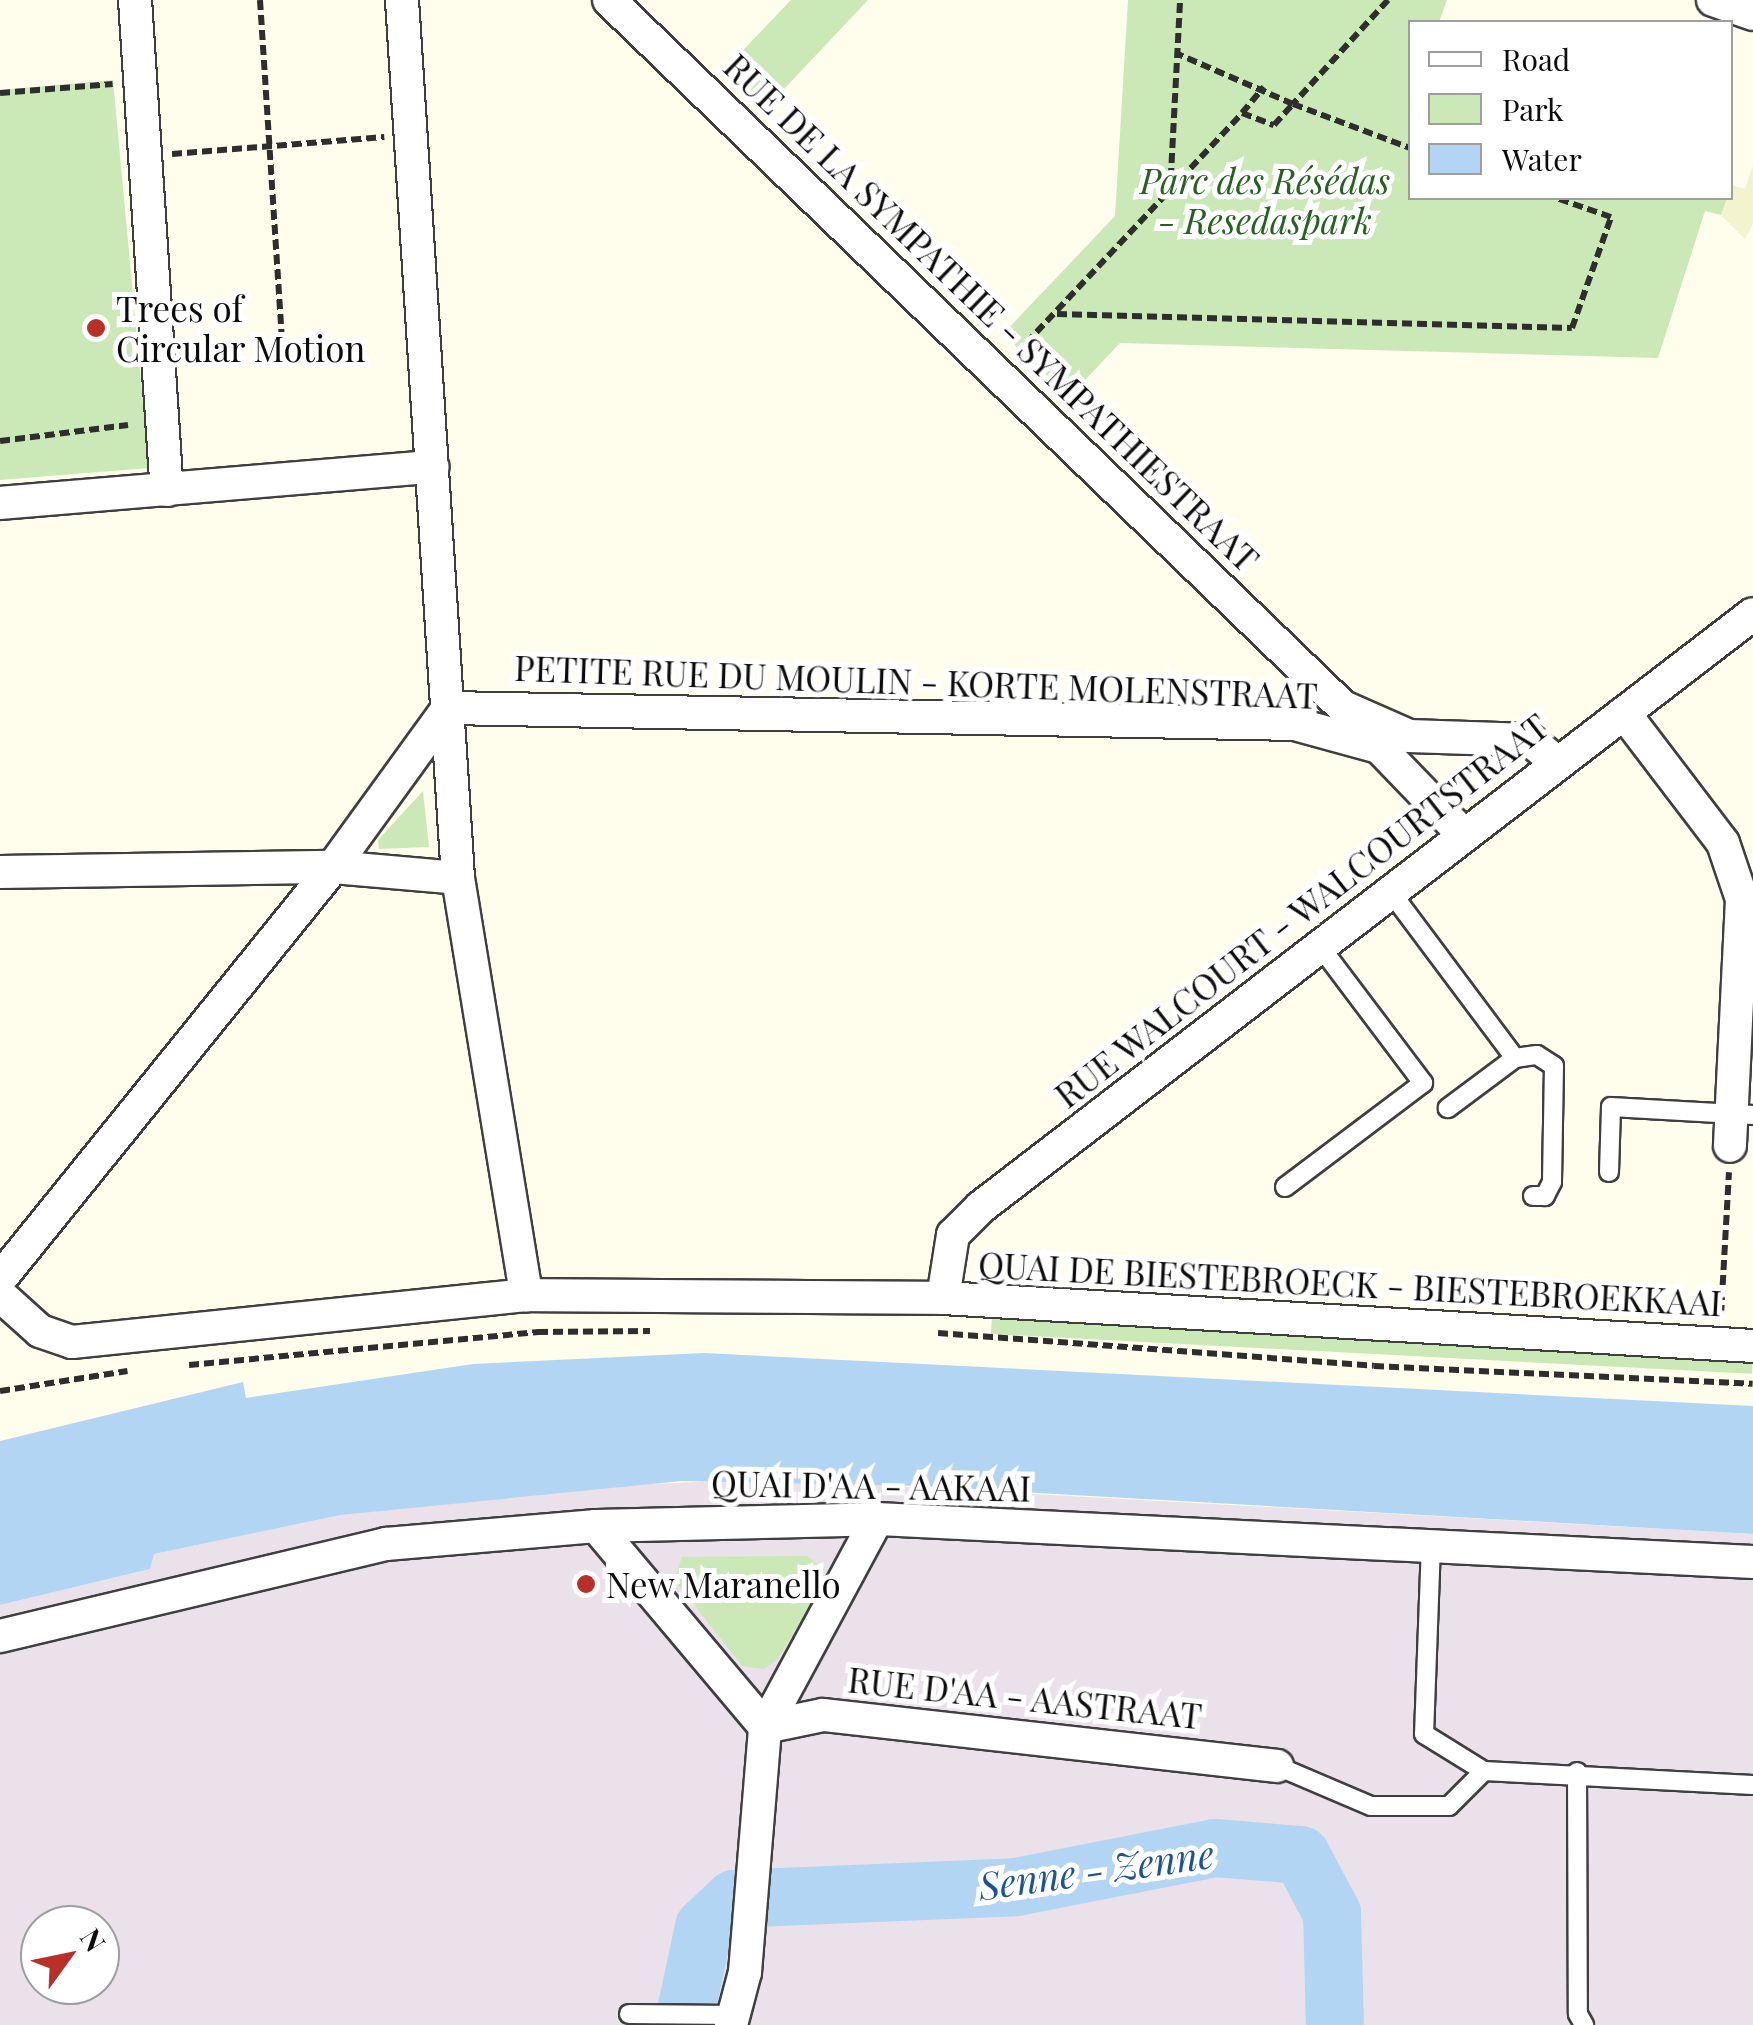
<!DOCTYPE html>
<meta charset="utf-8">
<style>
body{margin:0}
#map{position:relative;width:1753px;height:2025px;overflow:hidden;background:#fffdec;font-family:"Playfair Display",serif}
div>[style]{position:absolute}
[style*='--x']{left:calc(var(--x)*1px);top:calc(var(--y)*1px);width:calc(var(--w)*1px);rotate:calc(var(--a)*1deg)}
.industrial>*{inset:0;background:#ebe1eb}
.farmland>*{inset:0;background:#f3f3cd}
.green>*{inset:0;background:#cbe8b7;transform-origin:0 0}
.water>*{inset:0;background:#b2d5f4}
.river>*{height:58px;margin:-29px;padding:0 29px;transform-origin:29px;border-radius:29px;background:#b2d5f4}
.path>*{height:6px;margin-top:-3px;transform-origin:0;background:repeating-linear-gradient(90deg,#2e2e2e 0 10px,transparent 0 15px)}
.roads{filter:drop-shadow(2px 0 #3f3f3f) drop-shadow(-2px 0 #3f3f3f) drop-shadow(0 2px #3f3f3f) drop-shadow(0 -2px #3f3f3f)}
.lane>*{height:18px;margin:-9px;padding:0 9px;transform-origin:9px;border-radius:9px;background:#fff}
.street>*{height:32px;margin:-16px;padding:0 16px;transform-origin:16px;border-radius:16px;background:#fff}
.dots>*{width:28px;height:28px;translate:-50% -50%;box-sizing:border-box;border:5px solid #fff;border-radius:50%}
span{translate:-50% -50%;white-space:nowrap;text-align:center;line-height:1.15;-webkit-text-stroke:10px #fff;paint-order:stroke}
.park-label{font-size:35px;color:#25621e;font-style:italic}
.poi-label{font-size:35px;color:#0c0c0c}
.left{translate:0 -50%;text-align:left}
.street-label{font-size:35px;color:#0c0c0c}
.water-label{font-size:38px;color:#19549b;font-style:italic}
.legend{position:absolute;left:1408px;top:20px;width:325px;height:180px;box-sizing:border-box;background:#fff;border:2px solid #9e9e9e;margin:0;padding:12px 18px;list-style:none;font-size:30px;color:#0c0c0c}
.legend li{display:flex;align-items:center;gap:20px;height:50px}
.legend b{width:50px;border:2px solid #9e9e9e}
.north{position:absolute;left:20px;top:1905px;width:100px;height:100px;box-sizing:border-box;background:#fff;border:2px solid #9e9e9e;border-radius:50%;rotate:57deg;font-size:28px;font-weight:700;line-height:40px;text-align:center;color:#0c0c0c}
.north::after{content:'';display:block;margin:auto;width:35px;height:45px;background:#b93028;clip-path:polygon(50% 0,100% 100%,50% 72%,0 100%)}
</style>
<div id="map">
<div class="industrial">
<i style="clip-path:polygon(evenodd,767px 1479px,1753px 1534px,1753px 2025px,0 2025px,0 1605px,150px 1569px,154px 1554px,341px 1515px,600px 1486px,767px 1479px,40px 1925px,100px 1925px,100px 1985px,40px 1985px,40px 1925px)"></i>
</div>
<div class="farmland">
<i style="clip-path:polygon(1753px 165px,1753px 224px,1745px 239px,1721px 215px,1731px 185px,1745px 189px)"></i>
</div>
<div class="green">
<i style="clip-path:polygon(791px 0,868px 0,767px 107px,727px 67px)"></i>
<i style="clip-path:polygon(1128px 0,1447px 0,1439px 22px,1410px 22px,1410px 198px,1727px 198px,1721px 215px,1705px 211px,1658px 358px,1120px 343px,1069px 397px,1003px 334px,1115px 216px)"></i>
<i style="clip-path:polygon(113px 80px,149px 468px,0 480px,0 90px)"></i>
<i style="clip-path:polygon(423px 791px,429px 847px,379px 849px,378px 840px)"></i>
<i style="left:992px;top:1315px;width:762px;height:19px;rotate:3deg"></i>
<i style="clip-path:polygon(807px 1556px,825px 1570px,821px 1588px,777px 1660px,764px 1669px,742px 1666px,674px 1579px,682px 1557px)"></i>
</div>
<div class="water">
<i style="clip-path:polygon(704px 1353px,1753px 1406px,1753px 1534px,918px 1486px,682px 1481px,341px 1515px,154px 1554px,150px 1569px,0 1605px,0 1441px,243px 1382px,246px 1398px,473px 1364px)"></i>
</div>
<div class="river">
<i style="--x:683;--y:2025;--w:100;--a:-77.9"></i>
<i style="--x:704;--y:1927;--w:41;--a:-43"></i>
<i style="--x:734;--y:1899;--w:282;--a:-2.4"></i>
<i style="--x:1016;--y:1887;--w:203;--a:-11.1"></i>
<i style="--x:1215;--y:1848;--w:86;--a:4.7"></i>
<i style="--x:1301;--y:1855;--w:66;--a:61.9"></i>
<i style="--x:1332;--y:1913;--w:112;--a:88.5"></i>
</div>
<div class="path">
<i style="--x:260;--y:0;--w:361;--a:86.3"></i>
<i style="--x:1388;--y:0;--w:141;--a:132.4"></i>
<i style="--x:1293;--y:104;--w:125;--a:20.6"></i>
<i style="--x:0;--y:93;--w:113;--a:-4.6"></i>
<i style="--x:1242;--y:113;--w:34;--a:-50"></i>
<i style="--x:172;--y:154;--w:213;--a:-4.6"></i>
<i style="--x:1170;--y:193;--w:193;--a:-87"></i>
<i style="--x:1057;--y:314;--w:515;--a:1.56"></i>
<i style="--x:1572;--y:328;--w:118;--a:-70.6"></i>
<i style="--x:1611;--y:217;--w:58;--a:-160.9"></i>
<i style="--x:1016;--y:354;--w:330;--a:-46.8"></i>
<i style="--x:1242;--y:113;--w:34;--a:21"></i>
<i style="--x:1274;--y:125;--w:28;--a:-48"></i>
<i style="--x:1293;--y:104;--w:125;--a:-156.5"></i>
<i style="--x:0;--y:441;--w:129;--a:-7.1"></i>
<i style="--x:1721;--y:1315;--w:143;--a:-86.8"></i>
<i style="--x:938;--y:1333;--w:437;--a:4.3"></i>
<i style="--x:1374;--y:1366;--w:379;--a:2.7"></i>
<i style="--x:189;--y:1365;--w:351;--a:-5.4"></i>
<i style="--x:538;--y:1332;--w:112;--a:-0.5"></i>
<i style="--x:0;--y:1391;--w:129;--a:-8.9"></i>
</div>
<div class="roads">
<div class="lane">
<i style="--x:1390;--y:891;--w:209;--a:53.2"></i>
<i style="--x:1515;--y:1058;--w:84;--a:143.3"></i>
<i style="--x:1515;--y:1058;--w:22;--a:-8"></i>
<i style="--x:1537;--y:1055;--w:20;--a:33"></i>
<i style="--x:1554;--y:1066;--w:116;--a:91"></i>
<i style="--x:1552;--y:1182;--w:16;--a:117"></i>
<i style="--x:1545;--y:1196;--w:12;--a:180"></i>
<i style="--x:1609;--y:1172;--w:65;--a:-88.2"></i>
<i style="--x:1611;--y:1107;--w:142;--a:3.2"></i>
<i style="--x:1285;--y:1187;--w:173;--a:-37"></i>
<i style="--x:1423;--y:1083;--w:173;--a:-127"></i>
<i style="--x:1431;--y:1544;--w:190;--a:92.1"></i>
<i style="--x:1424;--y:1734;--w:70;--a:31.7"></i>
<i style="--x:1484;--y:1771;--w:269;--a:3"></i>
<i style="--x:1277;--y:1766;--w:102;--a:23.1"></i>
<i style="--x:1371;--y:1806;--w:78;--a:0"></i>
<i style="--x:1449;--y:1806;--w:49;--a:-45"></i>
<i style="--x:1577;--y:1772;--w:242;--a:89.8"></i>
<i style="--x:1578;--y:2014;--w:13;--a:61"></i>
<i style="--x:629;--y:2014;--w:104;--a:0.6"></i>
</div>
<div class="street">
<i style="--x:135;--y:0;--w:491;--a:86.3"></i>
<i style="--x:402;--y:0;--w:880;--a:86.35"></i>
<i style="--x:458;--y:878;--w:423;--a:80.7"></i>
<i style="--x:609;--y:0;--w:1019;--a:43.93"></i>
<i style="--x:1343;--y:707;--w:72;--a:23.7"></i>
<i style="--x:1409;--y:736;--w:121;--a:1.9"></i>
<i style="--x:1530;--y:740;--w:35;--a:40"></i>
<i style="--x:1713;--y:0;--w:42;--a:19.3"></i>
<i style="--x:0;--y:503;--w:434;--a:-4.8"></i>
<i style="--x:448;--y:708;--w:847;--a:1.08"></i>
<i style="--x:1295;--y:724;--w:87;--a:15.3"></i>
<i style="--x:1379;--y:747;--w:121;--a:46"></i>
<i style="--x:1624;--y:713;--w:163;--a:52.7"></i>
<i style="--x:1723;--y:843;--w:59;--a:71.3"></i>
<i style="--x:1742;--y:899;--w:247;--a:92.8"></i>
<i style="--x:0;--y:872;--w:333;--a:-0.9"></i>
<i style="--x:333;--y:867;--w:125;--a:5"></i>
<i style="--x:0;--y:1279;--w:530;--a:-51.05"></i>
<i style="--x:333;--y:867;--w:196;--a:-54.1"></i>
<i style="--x:0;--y:1295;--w:54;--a:42"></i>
<i style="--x:40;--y:1331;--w:34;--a:19"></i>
<i style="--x:72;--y:1342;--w:456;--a:-5.9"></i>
<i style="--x:526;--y:1295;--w:417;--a:0.4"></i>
<i style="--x:943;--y:1298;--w:811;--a:3.39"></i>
<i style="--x:943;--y:1298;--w:64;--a:-81"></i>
<i style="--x:953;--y:1235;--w:40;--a:-45"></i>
<i style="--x:981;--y:1207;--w:973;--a:-37.53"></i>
<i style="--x:596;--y:1526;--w:263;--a:49.9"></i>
<i style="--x:0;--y:1636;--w:397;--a:-13.4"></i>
<i style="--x:386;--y:1544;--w:211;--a:-4.9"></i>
<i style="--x:596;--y:1526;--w:281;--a:-1.4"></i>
<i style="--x:877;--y:1519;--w:877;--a:2.81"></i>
<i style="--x:765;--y:1727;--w:59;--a:-11.7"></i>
<i style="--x:823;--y:1715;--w:457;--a:6.4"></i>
<i style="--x:731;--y:2025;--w:55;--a:-75.2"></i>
<i style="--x:745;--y:1972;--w:246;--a:-85.3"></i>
<i style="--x:765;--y:1727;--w:236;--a:-61.7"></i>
</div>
</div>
<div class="dots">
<i style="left:96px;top:328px;background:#b93028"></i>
<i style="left:586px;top:1584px;background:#b93028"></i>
</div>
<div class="park-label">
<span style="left:1265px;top:200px">Parc des Résédas<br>- Resedaspark</span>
</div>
<div class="poi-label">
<span class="left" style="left:116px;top:328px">Trees of<br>Circular Motion</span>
<span class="left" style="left:606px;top:1584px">New Maranello</span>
</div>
<div class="street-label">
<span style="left:992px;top:312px;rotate:44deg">RUE DE LA SYMPATHIE - SYMPATHIESTRAAT</span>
<span style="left:916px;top:681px;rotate:2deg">PETITE RUE DU MOULIN - KORTE MOLENSTRAAT</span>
<span style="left:1301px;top:910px;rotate:-38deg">RUE WALCOURT - WALCOURTSTRAAT</span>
<span style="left:1350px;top:1283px;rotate:3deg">QUAI DE BIESTEBROECK - BIESTEBROEKKAAI</span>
<span style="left:871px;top:1485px;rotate:1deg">QUAI D'AA - AAKAAI</span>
<span style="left:1025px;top:1697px;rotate:6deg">RUE D'AA - AASTRAAT</span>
</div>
<div class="water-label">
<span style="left:1096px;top:1869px;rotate:-8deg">Senne - Zenne</span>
</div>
<ul class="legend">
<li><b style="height:12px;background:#fff"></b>Road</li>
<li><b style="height:28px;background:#cbe8b7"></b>Park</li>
<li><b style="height:28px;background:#b2d5f4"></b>Water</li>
</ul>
<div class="north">N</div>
</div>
